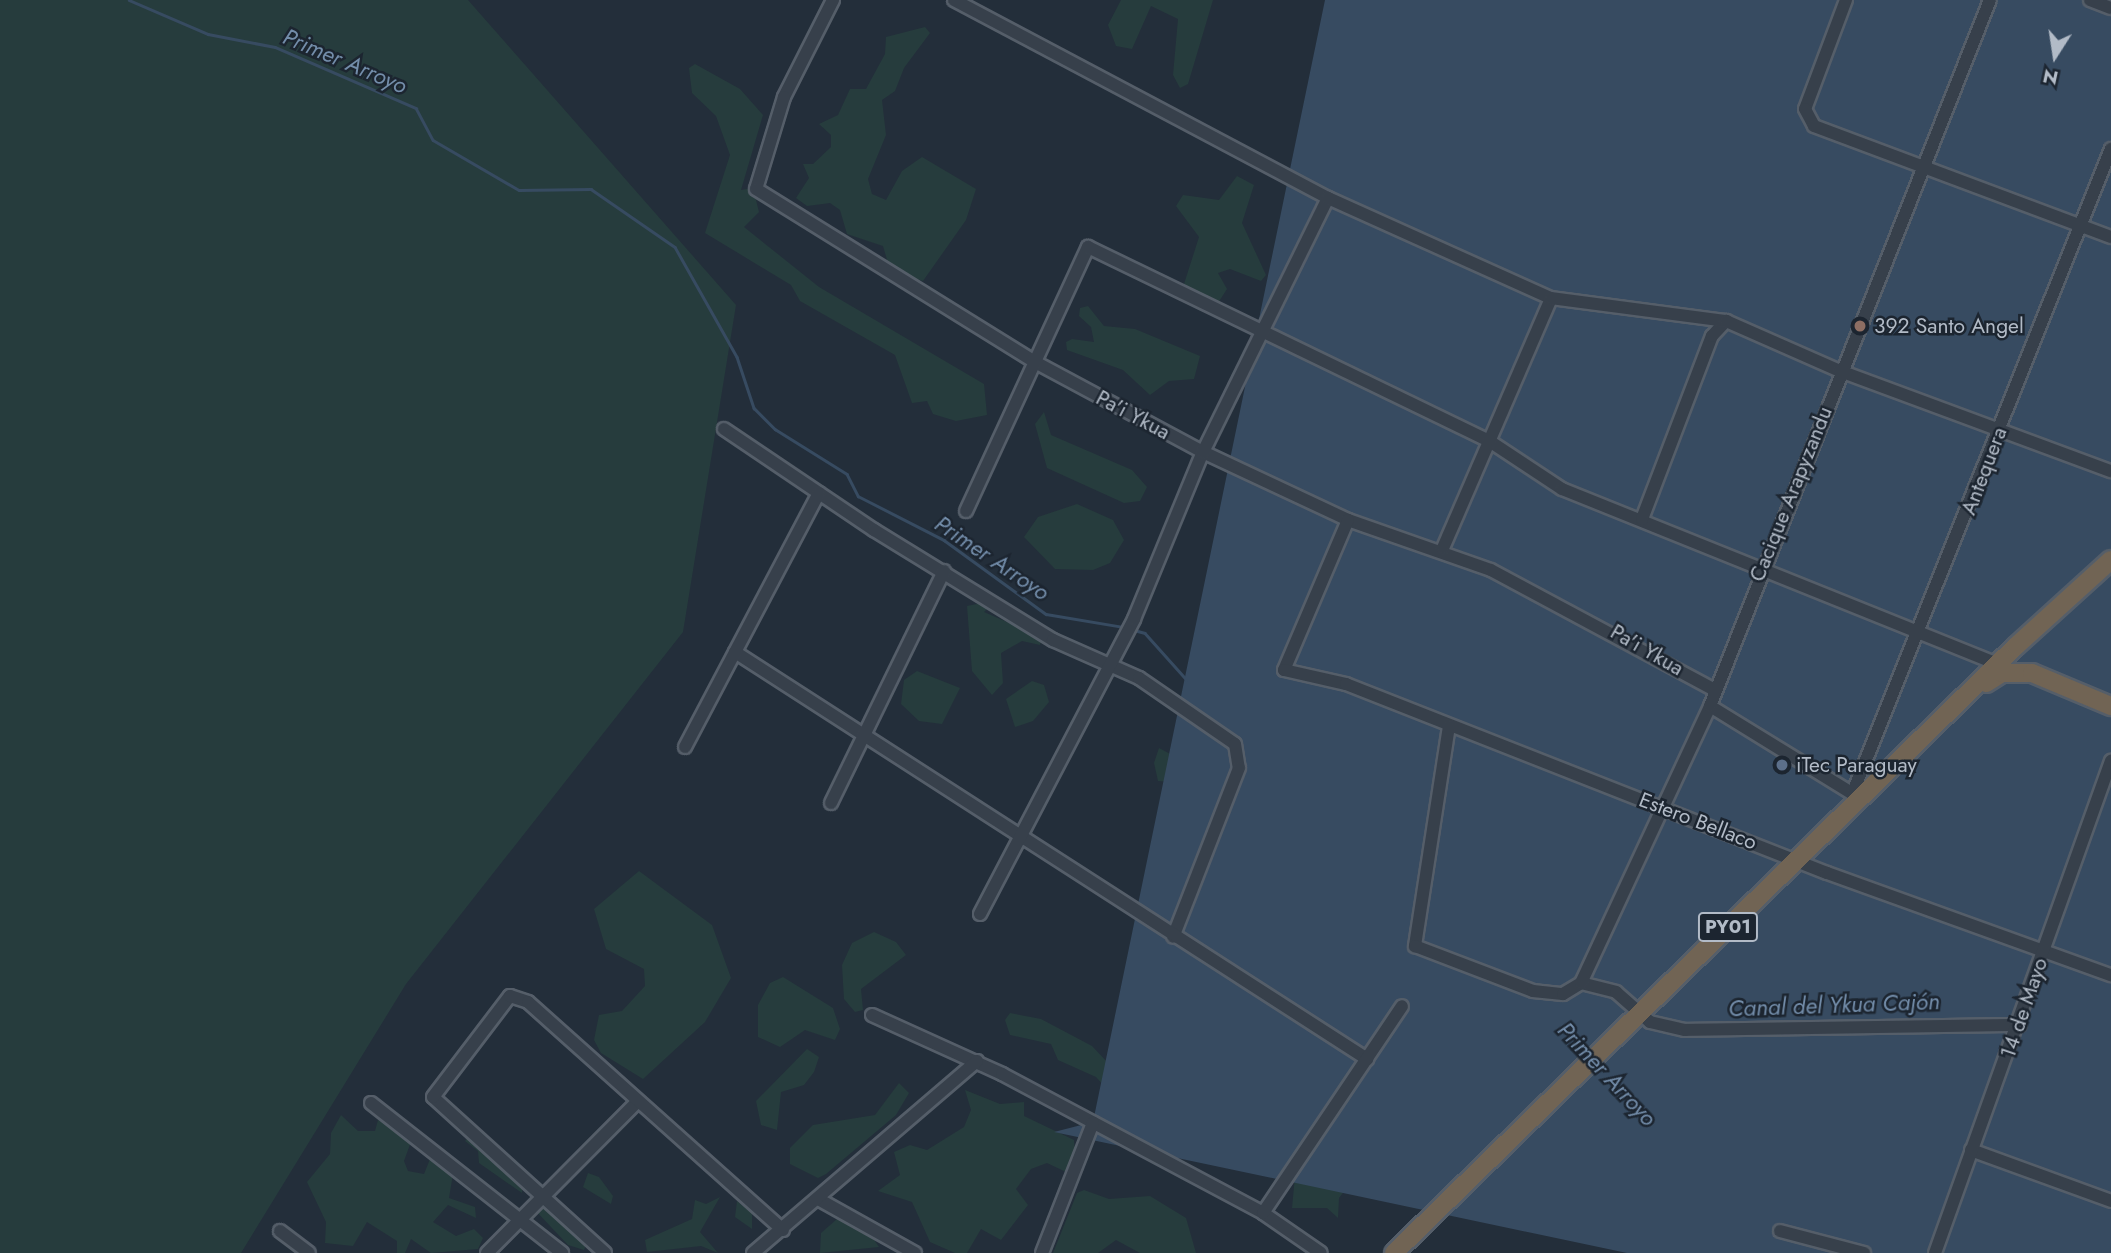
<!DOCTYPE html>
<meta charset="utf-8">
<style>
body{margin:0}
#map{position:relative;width:2111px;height:1253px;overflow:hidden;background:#232e3a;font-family:Jost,sans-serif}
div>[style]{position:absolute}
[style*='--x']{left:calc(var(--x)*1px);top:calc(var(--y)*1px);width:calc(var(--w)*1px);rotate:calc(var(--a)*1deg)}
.green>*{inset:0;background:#263c3d}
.water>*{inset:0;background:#374b61}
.stream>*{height:2.5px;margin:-1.25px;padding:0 1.25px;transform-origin:1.25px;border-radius:1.25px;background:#374b61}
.roads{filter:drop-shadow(2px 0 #555e69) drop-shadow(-2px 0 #555e69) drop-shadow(0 2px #555e69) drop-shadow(0 -2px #555e69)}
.minor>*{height:12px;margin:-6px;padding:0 6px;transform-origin:6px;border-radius:6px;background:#37404b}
.highway>*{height:18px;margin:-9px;padding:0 9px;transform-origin:9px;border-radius:9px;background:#716454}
.dots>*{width:19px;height:19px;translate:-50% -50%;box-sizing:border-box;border:4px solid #1c2530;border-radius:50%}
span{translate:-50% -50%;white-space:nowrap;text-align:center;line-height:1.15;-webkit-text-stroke:5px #1c2530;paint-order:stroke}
.shield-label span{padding:2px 5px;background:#1c2530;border:2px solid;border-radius:5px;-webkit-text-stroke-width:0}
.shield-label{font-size:19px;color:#b2bbc7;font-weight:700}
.poi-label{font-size:21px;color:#b2bbc7}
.left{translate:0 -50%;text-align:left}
.street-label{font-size:21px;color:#b2bbc7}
.water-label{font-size:23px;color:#738daa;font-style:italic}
.north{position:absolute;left:2020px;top:21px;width:70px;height:70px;-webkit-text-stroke:5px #1c2530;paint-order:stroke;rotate:192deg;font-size:19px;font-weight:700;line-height:28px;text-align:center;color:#b2bbc7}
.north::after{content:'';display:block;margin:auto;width:24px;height:32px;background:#b2bbc7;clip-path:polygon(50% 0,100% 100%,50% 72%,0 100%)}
</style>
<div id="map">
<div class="green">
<i style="clip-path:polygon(0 0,468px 0,736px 305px,683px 632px,406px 984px,241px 1253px,0 1253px)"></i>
<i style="clip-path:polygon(1121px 0,1213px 0,1188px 84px,1180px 88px,1173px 75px,1178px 19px,1151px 6px,1132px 49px,1116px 46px,1108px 25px)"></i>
<i style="clip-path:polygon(925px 27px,930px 33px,904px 68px,895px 91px,882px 100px,886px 135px,868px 179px,872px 194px,886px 200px,902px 171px,922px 157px,976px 189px,966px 220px,923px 281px,890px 270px,883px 246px,847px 234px,840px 210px,830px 203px,807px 206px,796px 198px,809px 178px,803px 164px,813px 164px,831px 147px,831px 135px,819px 124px,838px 115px,850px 89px,866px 89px,885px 54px,886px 37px)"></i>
<i style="clip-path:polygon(695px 64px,740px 89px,763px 115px,741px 190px,753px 188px,759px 212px,744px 227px,819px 287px,984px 384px,987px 415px,956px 421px,933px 414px,927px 401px,912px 403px,895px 355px,800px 301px,791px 285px,705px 233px,730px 155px,716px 116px,692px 93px,689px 68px)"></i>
<i style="clip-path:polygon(1237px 176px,1254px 185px,1242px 223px,1266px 275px,1261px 281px,1230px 269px,1218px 273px,1227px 289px,1218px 303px,1184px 284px,1199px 237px,1176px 206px,1183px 195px,1219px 200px)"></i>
<i style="clip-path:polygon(1088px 306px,1104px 326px,1135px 329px,1200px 356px,1194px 379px,1169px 381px,1150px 395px,1123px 370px,1067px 350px,1066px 342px,1072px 339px,1094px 342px,1091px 327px,1079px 316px,1080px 308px)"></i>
<i style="clip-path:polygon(1044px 412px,1051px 435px,1132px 470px,1147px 487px,1140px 501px,1124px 503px,1047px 468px,1035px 424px)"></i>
<i style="clip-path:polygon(1077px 504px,1113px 520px,1124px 540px,1110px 563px,1093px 570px,1055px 569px,1024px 537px,1038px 517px)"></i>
<i style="clip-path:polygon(982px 603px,989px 607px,984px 612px,1042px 637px,1040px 645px,1022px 641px,1001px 653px,1003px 683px,992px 695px,972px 671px,967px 606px)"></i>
<i style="clip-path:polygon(917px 671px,960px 688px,942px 724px,919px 721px,901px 704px,904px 680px)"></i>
<i style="clip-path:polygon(1032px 681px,1044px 685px,1049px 702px,1033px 721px,1015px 727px,1006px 699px)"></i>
<i style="clip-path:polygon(1159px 748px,1174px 756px,1183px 783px,1158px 781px,1154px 763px)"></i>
<i style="clip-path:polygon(639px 871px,712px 925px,731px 978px,705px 1022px,643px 1079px,601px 1053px,594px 1040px,599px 1015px,622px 1011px,645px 986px,644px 969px,606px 949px,594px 909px)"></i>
<i style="clip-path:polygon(874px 932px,896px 942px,906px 955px,861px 989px,863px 1010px,855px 1012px,844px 999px,842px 965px,852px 943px)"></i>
<i style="clip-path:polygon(783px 977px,833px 1008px,840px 1029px,835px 1040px,805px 1030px,780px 1047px,758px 1037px,758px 1005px,770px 983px)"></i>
<i style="clip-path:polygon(1010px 1013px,1041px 1019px,1092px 1046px,1109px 1064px,1113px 1096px,1096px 1077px,1058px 1060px,1051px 1044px,1010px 1035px,1005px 1020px)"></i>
<i style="clip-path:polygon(807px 1049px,819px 1057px,814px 1072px,804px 1085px,781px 1092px,777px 1130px,761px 1125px,756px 1101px)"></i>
<i style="clip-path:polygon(899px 1083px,909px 1093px,896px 1115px,826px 1174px,818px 1178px,790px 1164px,790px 1148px,813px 1125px,875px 1115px)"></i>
<i style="clip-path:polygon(965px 1090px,1000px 1104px,1024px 1102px,1024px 1116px,1074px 1140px,1075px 1153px,1066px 1172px,1047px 1163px,1031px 1169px,1016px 1189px,1028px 1205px,1001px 1240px,981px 1229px,967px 1253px,955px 1253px,930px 1242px,912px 1202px,878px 1191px,900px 1175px,894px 1152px,910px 1145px,927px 1150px,964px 1127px,971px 1110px)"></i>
<i style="clip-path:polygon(341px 1115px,358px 1131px,375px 1131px,378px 1120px,412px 1139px,404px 1161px,408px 1171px,424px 1174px,430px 1159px,453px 1174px,449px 1198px,475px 1207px,476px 1218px,448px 1205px,433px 1222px,456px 1236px,474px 1229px,483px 1238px,478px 1249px,431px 1253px,411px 1239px,405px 1253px,397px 1253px,397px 1241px,367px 1222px,353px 1246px,325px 1243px,326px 1222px,307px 1182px,330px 1154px,331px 1133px)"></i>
<i style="clip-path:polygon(476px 1128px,493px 1140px,523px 1182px,522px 1193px,479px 1163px,478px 1151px,465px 1141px)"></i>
<i style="clip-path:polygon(588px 1173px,599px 1177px,613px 1196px,611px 1204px,583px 1187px)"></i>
<i style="clip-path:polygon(1295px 1176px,1349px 1185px,1339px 1198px,1338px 1218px,1327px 1208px,1292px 1208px)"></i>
<i style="clip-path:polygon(1084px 1190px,1109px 1199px,1150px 1196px,1186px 1218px,1196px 1253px,1140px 1253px,1116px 1240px,1098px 1253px,1053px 1253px,1077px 1193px)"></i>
<i style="clip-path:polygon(720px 1197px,700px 1232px,718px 1253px,701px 1246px,647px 1252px,645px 1240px,692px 1219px,695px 1200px,706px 1204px)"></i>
<i style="clip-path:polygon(544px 1201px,587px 1243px,584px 1250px,568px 1245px,534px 1209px)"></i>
<i style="clip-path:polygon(737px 1201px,752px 1213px,752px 1229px,735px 1217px)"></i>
<i style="clip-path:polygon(837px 1219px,870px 1234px,879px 1247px,820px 1253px,821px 1233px)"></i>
</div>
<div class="water">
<i style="clip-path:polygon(1325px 0,2111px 0,2111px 1253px,1627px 1253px,1054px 1132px,1093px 1122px)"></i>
</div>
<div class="stream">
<i style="--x:129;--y:0;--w:86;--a:23.3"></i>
<i style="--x:208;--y:34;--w:68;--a:11"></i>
<i style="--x:275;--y:47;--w:154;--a:23.4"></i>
<i style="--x:416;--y:108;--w:36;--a:62"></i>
<i style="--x:433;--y:140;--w:99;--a:30.2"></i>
<i style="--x:519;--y:190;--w:72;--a:-0.8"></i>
<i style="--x:591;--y:189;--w:102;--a:34.6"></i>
<i style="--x:675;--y:247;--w:126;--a:60.6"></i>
<i style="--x:737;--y:357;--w:54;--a:71.6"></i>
<i style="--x:754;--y:408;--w:30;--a:45"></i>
<i style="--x:775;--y:429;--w:85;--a:32"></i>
<i style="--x:847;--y:474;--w:25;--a:63"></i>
<i style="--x:858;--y:496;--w:97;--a:27.1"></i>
<i style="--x:944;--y:540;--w:126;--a:36"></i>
<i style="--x:1046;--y:614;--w:79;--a:9.5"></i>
<i style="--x:1134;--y:630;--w:11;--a:15"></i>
<i style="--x:1145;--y:633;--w:62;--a:48.3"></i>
</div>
<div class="roads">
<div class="minor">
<i style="--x:833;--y:0;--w:109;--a:116.8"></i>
<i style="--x:784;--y:97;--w:96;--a:106.9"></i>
<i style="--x:756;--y:189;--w:331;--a:31.8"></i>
<i style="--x:1037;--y:363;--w:188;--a:28.2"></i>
<i style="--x:1203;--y:452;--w:160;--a:25.1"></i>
<i style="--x:1348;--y:520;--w:151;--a:19.3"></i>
<i style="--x:1491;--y:570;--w:254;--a:28.2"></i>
<i style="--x:954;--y:0;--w:423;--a:27.9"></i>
<i style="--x:1846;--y:0;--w:116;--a:110.6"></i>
<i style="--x:1805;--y:109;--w:19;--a:62"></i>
<i style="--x:1814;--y:126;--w:317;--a:20.5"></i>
<i style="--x:2090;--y:0;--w:22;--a:21"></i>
<i style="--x:724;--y:429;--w:181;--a:34"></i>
<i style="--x:874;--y:530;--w:210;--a:31.6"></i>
<i style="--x:1053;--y:640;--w:94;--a:23.8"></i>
<i style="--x:1139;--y:678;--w:116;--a:34.5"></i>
<i style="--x:1235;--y:744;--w:24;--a:81"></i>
<i style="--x:1239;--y:768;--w:181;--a:111.3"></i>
<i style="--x:966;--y:511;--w:291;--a:-65.2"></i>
<i style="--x:1088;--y:247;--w:448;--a:25.8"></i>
<i style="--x:1491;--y:442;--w:85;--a:33.5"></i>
<i style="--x:1562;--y:489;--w:469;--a:21.9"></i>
<i style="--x:1642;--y:519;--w:196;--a:-69.1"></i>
<i style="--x:1712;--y:336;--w:21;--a:-47"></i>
<i style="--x:1348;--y:520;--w:163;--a:113.1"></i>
<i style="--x:1284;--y:670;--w:64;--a:12.7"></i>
<i style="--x:1346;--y:684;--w:517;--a:21.45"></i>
<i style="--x:1827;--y:873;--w:302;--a:19.8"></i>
<i style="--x:1443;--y:548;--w:272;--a:-66.6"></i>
<i style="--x:735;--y:652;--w:752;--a:32.78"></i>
<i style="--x:1710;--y:706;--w:174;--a:31.6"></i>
<i style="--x:1449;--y:726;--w:223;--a:98.8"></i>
<i style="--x:1415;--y:946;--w:126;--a:20.9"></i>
<i style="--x:1533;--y:991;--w:30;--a:6"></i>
<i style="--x:1563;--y:994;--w:21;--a:-31"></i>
<i style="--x:1581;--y:983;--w:36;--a:14"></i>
<i style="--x:1616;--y:992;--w:45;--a:41.4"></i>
<i style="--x:1650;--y:1022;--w:36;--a:13"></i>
<i style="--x:1685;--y:1030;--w:335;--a:-0.9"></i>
<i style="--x:685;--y:747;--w:287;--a:-62.2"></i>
<i style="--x:1853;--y:792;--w:693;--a:-68.14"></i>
<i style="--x:831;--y:803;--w:258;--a:-64"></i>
<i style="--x:980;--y:914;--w:333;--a:-62.4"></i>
<i style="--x:1134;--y:619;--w:181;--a:-67.6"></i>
<i style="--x:1203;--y:452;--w:283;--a:-63.8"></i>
<i style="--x:1328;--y:198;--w:244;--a:24.2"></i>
<i style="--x:1551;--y:298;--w:177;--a:7.5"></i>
<i style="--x:1726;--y:321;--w:124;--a:23.7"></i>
<i style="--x:1840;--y:371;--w:289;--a:20.3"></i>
<i style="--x:1581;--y:983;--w:306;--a:-65"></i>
<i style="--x:1710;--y:706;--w:759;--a:-68.37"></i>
<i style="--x:872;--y:1015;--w:143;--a:24.4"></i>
<i style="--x:1002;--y:1074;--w:296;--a:28"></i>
<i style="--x:1263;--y:1213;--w:70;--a:34.6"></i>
<i style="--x:371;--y:1103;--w:243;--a:38.1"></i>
<i style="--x:1971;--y:1150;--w:149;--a:20"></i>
<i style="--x:818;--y:1199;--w:111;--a:29.1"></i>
<i style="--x:1263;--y:1213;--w:249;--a:-56.1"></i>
<i style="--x:280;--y:1231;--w:36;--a:37"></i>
<i style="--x:1780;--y:1231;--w:87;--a:14.7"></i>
<i style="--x:487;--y:1253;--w:214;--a:-45.2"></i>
<i style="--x:605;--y:1253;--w:232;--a:-137.8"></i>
<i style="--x:433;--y:1097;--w:127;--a:-52.7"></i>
<i style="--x:510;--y:996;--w:19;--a:18"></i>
<i style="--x:528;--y:1002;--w:342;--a:41.8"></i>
<i style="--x:753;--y:1253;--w:295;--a:-40.6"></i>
<i style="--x:1042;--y:1253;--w:140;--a:-68.6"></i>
<i style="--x:1935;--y:1253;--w:523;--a:-70.32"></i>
</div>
<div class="highway">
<i style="--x:1986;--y:683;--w:19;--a:-32"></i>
<i style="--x:2002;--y:673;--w:30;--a:0"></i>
<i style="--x:2032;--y:673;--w:86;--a:22.7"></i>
<i style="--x:1394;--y:1253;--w:869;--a:-44.3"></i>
<i style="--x:2016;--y:646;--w:128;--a:-42.2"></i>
</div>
</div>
<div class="dots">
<i style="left:1860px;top:326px;background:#8d6e63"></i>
<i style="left:1782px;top:765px;background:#5c6f8a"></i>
</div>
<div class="shield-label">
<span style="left:1728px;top:927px">PY01</span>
</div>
<div class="poi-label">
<span class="left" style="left:1874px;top:326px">392 Santo Angel</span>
<span class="left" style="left:1796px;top:765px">iTec Paraguay</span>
</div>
<div class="street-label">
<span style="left:1133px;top:415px;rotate:28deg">Pa'i Ykua</span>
<span style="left:1984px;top:471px;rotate:-69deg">Antequera</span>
<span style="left:1791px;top:494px;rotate:-68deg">Cacique Arapyzandu</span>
<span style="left:1647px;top:650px;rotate:30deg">Pa'i Ykua</span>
<span style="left:1698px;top:821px;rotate:21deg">Estero Bellaco</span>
<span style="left:2024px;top:1008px;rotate:-71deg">14 de Mayo</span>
</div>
<div class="water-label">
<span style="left:345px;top:61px;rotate:23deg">Primer Arroyo</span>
<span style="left:992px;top:558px;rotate:34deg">Primer Arroyo</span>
<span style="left:1834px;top:1005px;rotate:-2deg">Canal del Ykua Cajón</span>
<span style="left:1607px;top:1074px;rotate:47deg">Primer Arroyo</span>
</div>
<div class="north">N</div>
</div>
